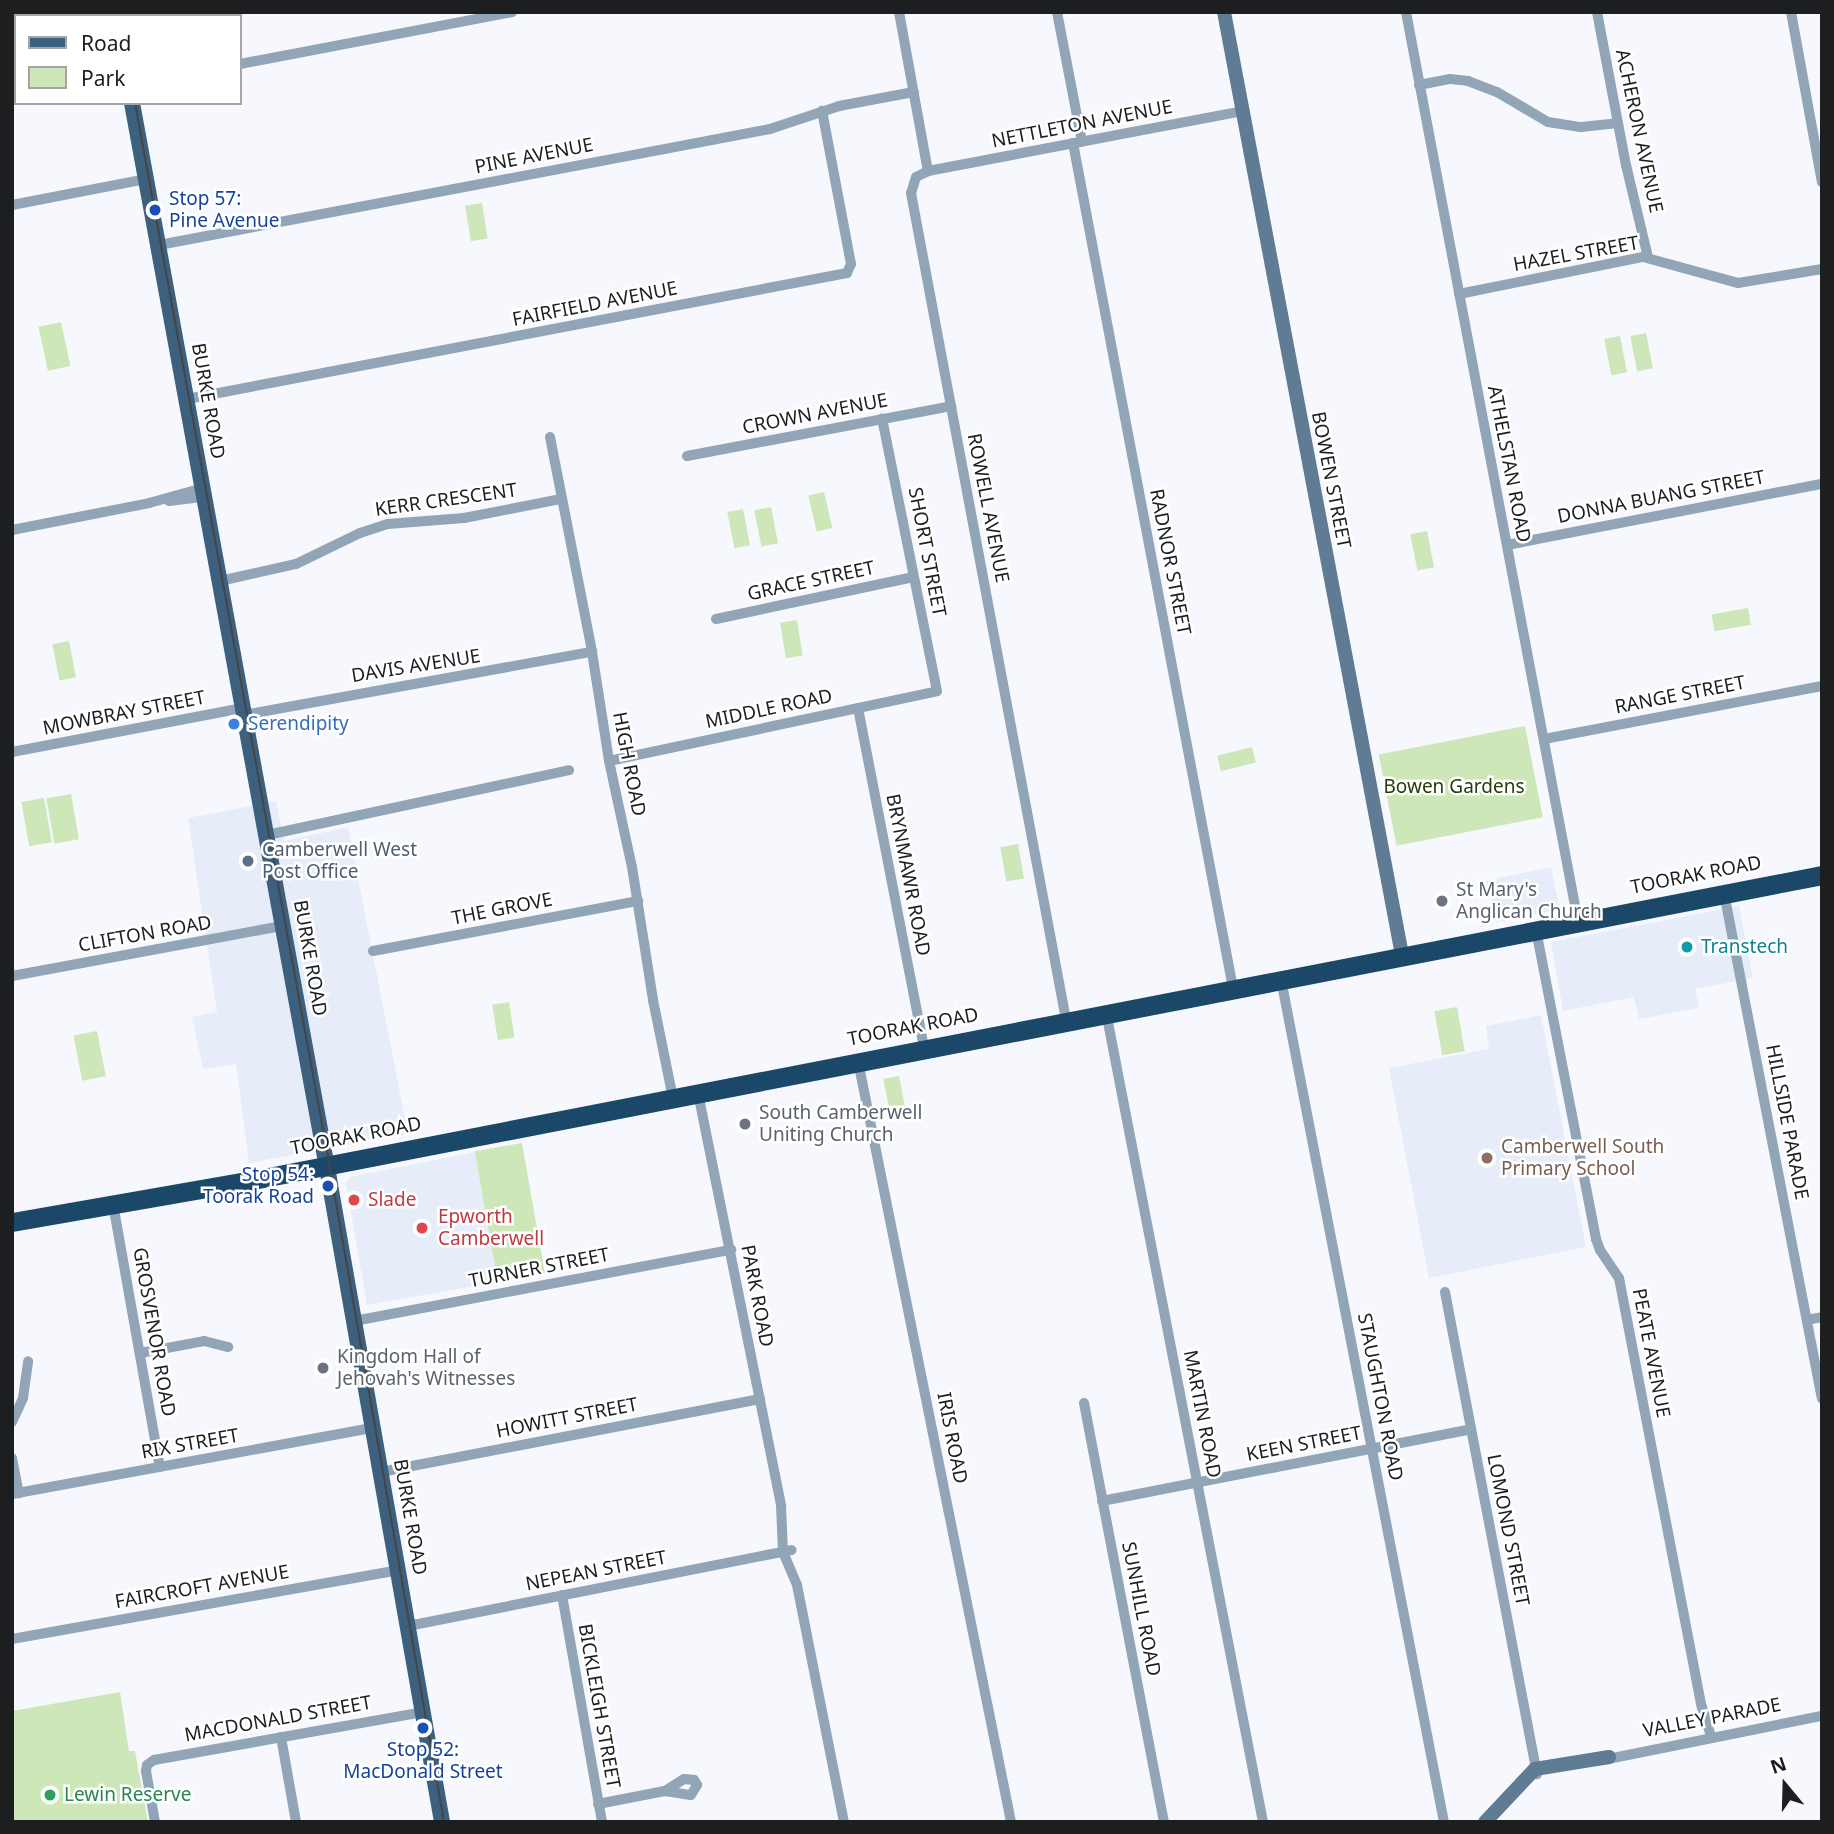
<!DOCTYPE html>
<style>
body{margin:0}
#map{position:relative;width:1834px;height:1834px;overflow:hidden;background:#f6f8fe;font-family:"Noto Sans",sans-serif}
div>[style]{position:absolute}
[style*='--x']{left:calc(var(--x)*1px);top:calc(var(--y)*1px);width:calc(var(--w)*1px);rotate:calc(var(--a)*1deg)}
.built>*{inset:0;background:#e6edf9;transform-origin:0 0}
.green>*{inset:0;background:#cee7b9;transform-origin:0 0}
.street>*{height:10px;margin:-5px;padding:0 5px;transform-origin:5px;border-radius:5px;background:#91a5b6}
.secondary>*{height:14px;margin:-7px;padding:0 7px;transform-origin:7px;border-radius:7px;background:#607c95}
.primary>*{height:16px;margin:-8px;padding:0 8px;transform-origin:8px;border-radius:8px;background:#3c607d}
.highway>*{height:19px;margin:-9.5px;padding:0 9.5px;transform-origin:9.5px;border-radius:9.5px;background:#1b4768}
.tram>*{height:2px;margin:-1px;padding:0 1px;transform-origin:1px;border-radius:1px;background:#444547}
.dots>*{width:19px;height:19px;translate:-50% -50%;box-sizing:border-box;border:4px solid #fff;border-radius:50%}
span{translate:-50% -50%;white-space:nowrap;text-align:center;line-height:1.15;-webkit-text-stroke:5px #fff;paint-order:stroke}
.street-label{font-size:19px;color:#1d1e1f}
.transit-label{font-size:19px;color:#164399}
.left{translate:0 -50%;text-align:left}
.right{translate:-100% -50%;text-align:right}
.shop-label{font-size:19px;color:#366cbe}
.park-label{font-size:19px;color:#253d06}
.service-label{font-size:19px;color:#4e5e75}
.worship-label{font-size:19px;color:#5b616d}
.culture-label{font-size:19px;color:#0d838f}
.education-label{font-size:19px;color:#785e54}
.health-label{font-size:19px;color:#be3a42}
.leisure-label{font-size:19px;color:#27864d}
.frame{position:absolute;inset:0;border:14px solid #1d1e1f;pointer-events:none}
.legend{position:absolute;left:14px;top:14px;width:228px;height:91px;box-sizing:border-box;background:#fff;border:2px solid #a5a5a5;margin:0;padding:9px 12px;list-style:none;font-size:21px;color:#1d1e1f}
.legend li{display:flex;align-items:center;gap:14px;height:35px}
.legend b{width:35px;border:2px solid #a5a5a5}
.north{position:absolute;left:1750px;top:1750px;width:70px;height:70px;-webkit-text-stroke:5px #fff;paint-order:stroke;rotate:341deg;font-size:19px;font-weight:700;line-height:28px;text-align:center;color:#1d1e1f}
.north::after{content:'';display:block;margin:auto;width:24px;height:32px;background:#1d1e1f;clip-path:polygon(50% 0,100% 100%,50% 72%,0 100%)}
</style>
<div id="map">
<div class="built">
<i style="clip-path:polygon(276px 801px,284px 841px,348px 827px,408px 1134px,249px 1163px,236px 1064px,203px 1069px,192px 1017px,217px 1012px,188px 818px)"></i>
<i style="left:1551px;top:867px;width:43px;height:66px;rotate:78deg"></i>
<i style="clip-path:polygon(1739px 906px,1753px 978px,1695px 989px,1699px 1008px,1639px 1019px,1634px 997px,1563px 1011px,1551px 942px)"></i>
<i style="clip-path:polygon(1541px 1015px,1586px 1247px,1429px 1278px,1389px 1068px,1489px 1049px,1486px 1026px)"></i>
<i style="clip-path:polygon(475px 1152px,498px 1282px,367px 1305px,346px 1183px,350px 1177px)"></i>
</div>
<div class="green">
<i style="left:482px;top:203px;width:36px;height:17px;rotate:81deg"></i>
<i style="left:61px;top:322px;width:45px;height:23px;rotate:78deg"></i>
<i style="left:1646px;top:333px;width:36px;height:16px;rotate:79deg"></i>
<i style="left:1620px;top:336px;width:37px;height:16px;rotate:79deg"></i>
<i style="left:824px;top:492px;width:37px;height:16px;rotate:77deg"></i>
<i style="left:771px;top:507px;width:37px;height:17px;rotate:79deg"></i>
<i style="left:743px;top:509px;width:37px;height:16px;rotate:79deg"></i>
<i style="left:1427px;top:531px;width:37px;height:17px;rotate:79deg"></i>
<i style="left:1748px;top:608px;width:17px;height:37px;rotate:80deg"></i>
<i style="left:797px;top:620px;width:36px;height:17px;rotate:81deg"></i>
<i style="left:69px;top:641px;width:37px;height:17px;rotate:79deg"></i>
<i style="left:1525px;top:726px;width:93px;height:149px;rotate:79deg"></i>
<i style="left:1252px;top:747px;width:16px;height:36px;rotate:76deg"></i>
<i style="left:71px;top:794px;width:46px;height:25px;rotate:80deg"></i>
<i style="left:44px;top:798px;width:45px;height:23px;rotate:80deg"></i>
<i style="left:1018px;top:844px;width:35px;height:18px;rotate:80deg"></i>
<i style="left:509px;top:1002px;width:36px;height:17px;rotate:81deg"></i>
<i style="left:1457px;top:1007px;width:45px;height:23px;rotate:80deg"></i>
<i style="left:97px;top:1031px;width:46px;height:24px;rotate:79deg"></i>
<i style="left:899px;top:1076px;width:37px;height:16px;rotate:79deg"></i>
<i style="left:522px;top:1143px;width:132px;height:48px;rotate:80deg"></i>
<i style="clip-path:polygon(120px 1692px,129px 1751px,135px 1751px,148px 1822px,12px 1822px,12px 1711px)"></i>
</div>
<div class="street">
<i style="--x:899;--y:12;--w:162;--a:79.7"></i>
<i style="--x:928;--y:171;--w:13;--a:153"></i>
<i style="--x:916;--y:177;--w:17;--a:107"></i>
<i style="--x:911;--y:193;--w:841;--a:79.38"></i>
<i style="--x:1057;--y:12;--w:132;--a:79.1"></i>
<i style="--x:1406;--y:12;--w:925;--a:79.29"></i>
<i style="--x:1597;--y:12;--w:156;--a:79.3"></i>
<i style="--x:1626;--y:165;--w:95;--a:76.6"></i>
<i style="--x:1791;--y:12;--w:173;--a:79.7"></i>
<i style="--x:12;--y:47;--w:4;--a:0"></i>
<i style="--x:240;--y:64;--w:277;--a:-10.8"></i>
<i style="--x:1419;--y:85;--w:32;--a:-11"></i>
<i style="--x:1450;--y:79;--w:18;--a:6"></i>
<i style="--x:1468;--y:81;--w:31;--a:21"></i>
<i style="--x:1497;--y:92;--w:59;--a:30.5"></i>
<i style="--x:1548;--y:122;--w:33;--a:9"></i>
<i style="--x:1581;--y:127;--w:37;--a:-6"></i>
<i style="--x:1073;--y:143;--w:860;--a:79.28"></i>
<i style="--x:928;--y:171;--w:320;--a:-10.8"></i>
<i style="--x:12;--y:205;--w:136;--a:-11"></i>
<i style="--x:159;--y:245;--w:622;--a:-10.75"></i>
<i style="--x:770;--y:129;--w:73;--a:-18.4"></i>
<i style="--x:839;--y:106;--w:76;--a:-10.6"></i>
<i style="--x:1459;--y:294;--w:188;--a:-11.4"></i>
<i style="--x:1643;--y:257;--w:98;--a:15.3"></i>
<i style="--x:1738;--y:283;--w:85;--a:-9.5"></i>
<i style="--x:187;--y:399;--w:672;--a:-10.81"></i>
<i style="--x:847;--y:273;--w:10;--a:-66"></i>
<i style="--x:851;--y:264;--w:156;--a:-100.7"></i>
<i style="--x:550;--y:437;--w:219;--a:78.9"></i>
<i style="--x:592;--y:652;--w:110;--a:81.1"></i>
<i style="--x:609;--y:761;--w:108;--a:77.8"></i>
<i style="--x:632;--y:867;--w:135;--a:81"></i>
<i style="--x:653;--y:1000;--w:100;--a:78.5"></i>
<i style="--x:687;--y:456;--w:269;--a:-10.7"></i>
<i style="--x:169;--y:501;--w:35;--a:-7"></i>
<i style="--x:12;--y:530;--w:140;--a:-11.1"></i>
<i style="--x:149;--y:503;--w:56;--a:-15.5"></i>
<i style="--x:1507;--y:545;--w:321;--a:-11"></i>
<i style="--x:220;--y:581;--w:78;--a:-12.6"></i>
<i style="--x:296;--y:564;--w:71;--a:-25.8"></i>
<i style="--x:360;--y:533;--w:29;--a:-18"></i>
<i style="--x:388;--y:524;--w:76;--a:-4.5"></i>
<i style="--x:464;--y:518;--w:99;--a:-11.1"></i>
<i style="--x:716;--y:619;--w:202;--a:-12"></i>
<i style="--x:858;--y:708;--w:346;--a:79"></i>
<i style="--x:244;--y:715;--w:354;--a:-10.3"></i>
<i style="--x:1544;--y:739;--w:283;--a:-10.8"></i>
<i style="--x:12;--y:752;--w:235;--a:-10.8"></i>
<i style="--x:609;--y:761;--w:335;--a:-12"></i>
<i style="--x:937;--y:691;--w:278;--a:-101.4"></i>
<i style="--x:267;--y:835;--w:309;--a:-12.1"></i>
<i style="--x:1724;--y:893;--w:515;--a:79.04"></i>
<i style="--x:1536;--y:930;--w:315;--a:79"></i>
<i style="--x:1596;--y:1239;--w:12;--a:70"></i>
<i style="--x:1600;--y:1250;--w:34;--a:56"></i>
<i style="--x:1619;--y:1278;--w:437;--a:79.1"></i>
<i style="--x:1702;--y:1707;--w:31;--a:73"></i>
<i style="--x:373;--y:951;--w:270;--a:-10.7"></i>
<i style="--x:12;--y:976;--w:276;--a:-10.5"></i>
<i style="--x:1281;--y:979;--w:859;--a:79.06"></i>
<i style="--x:1106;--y:1012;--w:825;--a:79.03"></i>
<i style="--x:858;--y:1061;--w:776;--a:78.63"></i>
<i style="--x:698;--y:1093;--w:421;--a:78.6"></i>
<i style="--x:781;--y:1506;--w:46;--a:87.5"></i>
<i style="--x:783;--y:1552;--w:36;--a:67"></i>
<i style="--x:797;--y:1585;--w:242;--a:78.8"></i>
<i style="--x:113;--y:1204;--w:267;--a:79.9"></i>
<i style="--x:1445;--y:1292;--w:491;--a:79.2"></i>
<i style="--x:1807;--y:1320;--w:15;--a:-11"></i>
<i style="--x:354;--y:1321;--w:384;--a:-10.7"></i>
<i style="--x:140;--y:1353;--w:65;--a:-10.6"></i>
<i style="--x:204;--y:1341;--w:25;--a:14"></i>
<i style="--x:1084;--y:1403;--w:427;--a:79.2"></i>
<i style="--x:12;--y:1422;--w:26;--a:-65"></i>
<i style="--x:23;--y:1398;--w:37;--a:-82"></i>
<i style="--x:12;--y:1458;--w:36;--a:79"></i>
<i style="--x:381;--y:1472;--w:386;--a:-10.9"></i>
<i style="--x:12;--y:1494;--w:367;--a:-10.4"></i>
<i style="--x:1102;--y:1501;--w:376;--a:-11"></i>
<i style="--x:562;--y:1595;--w:230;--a:80"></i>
<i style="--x:408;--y:1626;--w:391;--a:-11.2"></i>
<i style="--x:12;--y:1639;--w:392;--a:-10.1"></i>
<i style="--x:281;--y:1737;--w:86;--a:80"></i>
<i style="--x:1603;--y:1760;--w:223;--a:-11.4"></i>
<i style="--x:598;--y:1804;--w:68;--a:-11"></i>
<i style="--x:665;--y:1791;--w:26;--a:9"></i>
<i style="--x:691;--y:1795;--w:12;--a:-59"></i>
<i style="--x:697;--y:1785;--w:6;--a:-121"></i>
<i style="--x:694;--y:1780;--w:10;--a:-174"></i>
<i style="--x:684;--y:1779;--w:22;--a:148"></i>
<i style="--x:155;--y:1822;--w:52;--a:-100"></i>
<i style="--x:146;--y:1771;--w:6;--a:-81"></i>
<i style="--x:147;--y:1765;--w:9;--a:-36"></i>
<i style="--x:154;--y:1760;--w:273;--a:-10.1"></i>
</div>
<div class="secondary">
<i style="--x:1224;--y:12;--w:960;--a:79.31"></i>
<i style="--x:1485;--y:1822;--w:73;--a:-46.7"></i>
<i style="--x:1535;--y:1769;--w:75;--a:-9.2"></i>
</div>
<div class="primary">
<i style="--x:116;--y:12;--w:4;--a:76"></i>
<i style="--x:132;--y:103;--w:1094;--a:79.62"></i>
<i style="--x:329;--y:1179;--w:653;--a:80.03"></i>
</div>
<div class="highway">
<i style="--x:12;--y:1222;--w:245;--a:-9.9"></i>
<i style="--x:253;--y:1180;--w:1598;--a:-11"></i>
</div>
<div class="tram">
<i style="--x:119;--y:12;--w:4;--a:90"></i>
<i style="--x:135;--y:103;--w:1065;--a:79.62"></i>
<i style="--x:327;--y:1151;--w:681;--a:80.11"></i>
</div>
<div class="dots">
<i style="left:155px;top:210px;background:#1a4fb4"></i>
<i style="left:234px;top:724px;background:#3f7fe0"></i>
<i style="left:248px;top:861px;background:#5c6f8a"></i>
<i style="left:1442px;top:901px;background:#6b7280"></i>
<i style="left:1687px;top:947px;background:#0f9aa8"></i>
<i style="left:745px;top:1124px;background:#6b7280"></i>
<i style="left:1487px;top:1158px;background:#8d6e63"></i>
<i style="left:328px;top:1186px;background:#1a4fb4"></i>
<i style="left:354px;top:1200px;background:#e0444e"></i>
<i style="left:422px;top:1228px;background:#e0444e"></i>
<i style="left:323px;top:1368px;background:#6b7280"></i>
<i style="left:423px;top:1728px;background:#1a4fb4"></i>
<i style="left:50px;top:1795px;background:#2e9e5b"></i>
</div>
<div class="street-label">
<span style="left:1082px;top:124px;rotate:-11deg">NETTLETON AVENUE</span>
<span style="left:1639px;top:131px;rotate:78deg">ACHERON AVENUE</span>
<span style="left:534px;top:156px;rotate:-11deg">PINE AVENUE</span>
<span style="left:1576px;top:254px;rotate:-10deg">HAZEL STREET</span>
<span style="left:595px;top:304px;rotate:-11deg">FAIRFIELD AVENUE</span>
<span style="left:208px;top:401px;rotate:80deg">BURKE ROAD</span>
<span style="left:815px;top:414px;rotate:-11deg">CROWN AVENUE</span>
<span style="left:1509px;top:464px;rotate:79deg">ATHELSTAN ROAD</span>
<span style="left:1331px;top:480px;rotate:79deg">BOWEN STREET</span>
<span style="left:1661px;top:497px;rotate:-11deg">DONNA BUANG STREET</span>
<span style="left:446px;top:500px;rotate:-8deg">KERR CRESCENT</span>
<span style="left:988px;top:508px;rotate:79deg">ROWELL AVENUE</span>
<span style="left:927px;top:552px;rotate:79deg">SHORT STREET</span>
<span style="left:1170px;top:562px;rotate:79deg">RADNOR STREET</span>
<span style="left:811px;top:581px;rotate:-12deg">GRACE STREET</span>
<span style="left:416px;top:666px;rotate:-9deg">DAVIS AVENUE</span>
<span style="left:1680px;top:695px;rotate:-11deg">RANGE STREET</span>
<span style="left:769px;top:709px;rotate:-12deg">MIDDLE ROAD</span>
<span style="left:124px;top:713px;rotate:-11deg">MOWBRAY STREET</span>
<span style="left:629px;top:764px;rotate:79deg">HIGH ROAD</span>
<span style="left:908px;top:875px;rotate:79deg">BRYNMAWR ROAD</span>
<span style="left:1696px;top:875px;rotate:-11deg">TOORAK ROAD</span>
<span style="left:502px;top:909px;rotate:-11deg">THE GROVE</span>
<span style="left:145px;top:934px;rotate:-10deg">CLIFTON ROAD</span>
<span style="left:310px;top:958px;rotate:80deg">BURKE ROAD</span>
<span style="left:913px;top:1027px;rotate:-11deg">TOORAK ROAD</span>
<span style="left:1787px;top:1122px;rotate:79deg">HILLSIDE PARADE</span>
<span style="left:356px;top:1136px;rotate:-11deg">TOORAK ROAD</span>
<span style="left:539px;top:1268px;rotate:-11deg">TURNER STREET</span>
<span style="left:757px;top:1296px;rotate:79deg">PARK ROAD</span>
<span style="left:154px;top:1332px;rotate:80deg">GROSVENOR ROAD</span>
<span style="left:1651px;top:1353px;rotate:79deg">PEATE AVENUE</span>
<span style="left:1380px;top:1397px;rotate:79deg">STAUGHTON ROAD</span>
<span style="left:1202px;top:1414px;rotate:79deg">MARTIN ROAD</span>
<span style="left:567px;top:1418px;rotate:-11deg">HOWITT STREET</span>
<span style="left:952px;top:1438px;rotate:79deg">IRIS ROAD</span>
<span style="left:190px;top:1444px;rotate:-10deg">RIX STREET</span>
<span style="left:1304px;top:1444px;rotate:-11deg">KEEN STREET</span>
<span style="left:410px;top:1517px;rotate:80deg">BURKE ROAD</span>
<span style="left:1508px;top:1530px;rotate:79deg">LOMOND STREET</span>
<span style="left:596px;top:1571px;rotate:-11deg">NEPEAN STREET</span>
<span style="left:202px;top:1587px;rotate:-10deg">FAIRCROFT AVENUE</span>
<span style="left:1141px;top:1609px;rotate:79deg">SUNHILL ROAD</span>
<span style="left:599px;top:1706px;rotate:80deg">BICKLEIGH STREET</span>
<span style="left:1712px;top:1718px;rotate:-11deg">VALLEY PARADE</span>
<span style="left:278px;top:1719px;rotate:-10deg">MACDONALD STREET</span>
</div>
<div class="transit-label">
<span class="left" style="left:169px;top:210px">Stop 57:<br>Pine Avenue</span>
<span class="right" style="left:314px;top:1186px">Stop 54:<br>Toorak Road</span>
<span style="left:423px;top:1761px">Stop 52:<br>MacDonald Street</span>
</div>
<div class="shop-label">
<span class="left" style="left:248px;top:724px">Serendipity</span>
</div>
<div class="park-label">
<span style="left:1454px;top:787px">Bowen Gardens</span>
</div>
<div class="service-label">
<span class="left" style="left:262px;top:861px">Camberwell West<br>Post Office</span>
</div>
<div class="worship-label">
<span class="left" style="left:1456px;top:901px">St Mary's<br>Anglican Church</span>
<span class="left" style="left:759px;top:1124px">South Camberwell<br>Uniting Church</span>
<span class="left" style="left:337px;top:1368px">Kingdom Hall of<br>Jehovah's Witnesses</span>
</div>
<div class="culture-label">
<span class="left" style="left:1701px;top:947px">Transtech</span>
</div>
<div class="education-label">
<span class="left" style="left:1501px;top:1158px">Camberwell South<br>Primary School</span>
</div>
<div class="health-label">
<span class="left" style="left:368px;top:1200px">Slade</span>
<span class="left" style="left:438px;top:1228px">Epworth<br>Camberwell</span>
</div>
<div class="leisure-label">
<span class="left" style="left:64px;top:1795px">Lewin Reserve</span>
</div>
<div class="frame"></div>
<ul class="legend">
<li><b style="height:9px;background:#3c607d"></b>Road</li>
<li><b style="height:19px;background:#cee7b9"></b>Park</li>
</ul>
<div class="north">N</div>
</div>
